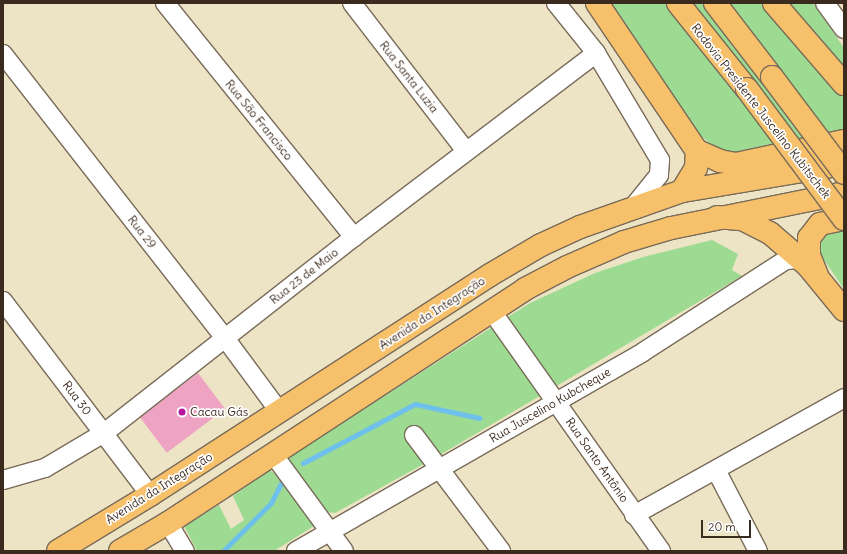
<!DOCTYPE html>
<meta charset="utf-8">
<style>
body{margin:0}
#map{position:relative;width:847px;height:554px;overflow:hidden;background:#ede4c6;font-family:Delius,sans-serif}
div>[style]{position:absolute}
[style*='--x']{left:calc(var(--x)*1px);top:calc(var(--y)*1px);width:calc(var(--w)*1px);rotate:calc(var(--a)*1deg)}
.green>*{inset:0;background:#9cdb91}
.stream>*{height:5px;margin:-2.5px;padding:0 2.5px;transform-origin:2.5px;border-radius:2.5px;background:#6fc1eb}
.building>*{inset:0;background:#eea3c3;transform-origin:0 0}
.roads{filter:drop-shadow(1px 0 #796b59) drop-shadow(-1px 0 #796b59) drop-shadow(0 1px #796b59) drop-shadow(0 -1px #796b59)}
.minor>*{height:18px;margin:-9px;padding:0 9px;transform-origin:9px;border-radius:9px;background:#fff}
.primary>*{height:22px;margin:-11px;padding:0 11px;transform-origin:11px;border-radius:11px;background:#f7c06b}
.trunk>*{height:22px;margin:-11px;padding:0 11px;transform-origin:11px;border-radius:11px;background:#f7c06b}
.bridges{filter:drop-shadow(1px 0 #796b59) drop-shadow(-1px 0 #796b59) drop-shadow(0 1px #796b59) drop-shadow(0 -1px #796b59)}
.trunk-bridge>*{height:22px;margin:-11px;padding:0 11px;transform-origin:11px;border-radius:11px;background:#f7c06b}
.dots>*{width:11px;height:11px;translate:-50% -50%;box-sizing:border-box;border:2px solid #fff;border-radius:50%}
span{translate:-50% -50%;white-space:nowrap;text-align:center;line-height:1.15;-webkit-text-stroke:3.5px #fff;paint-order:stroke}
.street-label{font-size:12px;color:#3b2a1e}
.poi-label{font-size:12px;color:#3b2a1e}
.left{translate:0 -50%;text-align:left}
.frame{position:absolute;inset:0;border:4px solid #3b2a1e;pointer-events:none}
.scale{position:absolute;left:701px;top:520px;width:50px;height:18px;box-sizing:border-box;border:2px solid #3b2a1e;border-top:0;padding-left:5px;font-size:12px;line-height:14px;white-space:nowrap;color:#3b2a1e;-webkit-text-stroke:3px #fff;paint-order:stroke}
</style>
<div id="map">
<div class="green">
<i style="clip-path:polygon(587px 3px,813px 3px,844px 48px,844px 139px,767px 157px,722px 154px,667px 107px)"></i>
<i style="clip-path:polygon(844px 229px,844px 289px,818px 251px,820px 240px,826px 232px)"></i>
<i style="clip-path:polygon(712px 240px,738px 254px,732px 270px,742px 276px,440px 455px,335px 513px,328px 512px,290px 467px,289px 460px,292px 455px,530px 303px,595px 273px,643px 257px)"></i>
<i style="clip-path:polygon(269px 470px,276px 474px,284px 483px,314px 526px,274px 551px,197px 551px,184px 526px,219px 505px,231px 529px,244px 520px,233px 496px)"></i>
</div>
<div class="stream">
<i style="--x:303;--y:463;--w:127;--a:-27.8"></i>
<i style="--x:415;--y:404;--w:66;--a:12.2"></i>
<i style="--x:223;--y:551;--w:68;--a:-45"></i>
<i style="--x:271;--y:503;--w:25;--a:-63"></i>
</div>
<div class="building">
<i style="left:198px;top:373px;width:45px;height:73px;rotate:53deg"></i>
</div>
<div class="roads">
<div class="minor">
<i style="--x:165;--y:3;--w:301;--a:51.1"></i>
<i style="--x:352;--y:3;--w:187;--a:52.4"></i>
<i style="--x:556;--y:3;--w:64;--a:51.3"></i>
<i style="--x:596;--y:53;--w:125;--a:59.1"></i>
<i style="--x:660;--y:160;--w:15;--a:94"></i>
<i style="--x:659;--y:175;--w:41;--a:129.1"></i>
<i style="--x:825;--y:3;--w:32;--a:54"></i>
<i style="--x:3;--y:54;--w:360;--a:52"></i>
<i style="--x:225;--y:338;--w:91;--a:53.5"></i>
<i style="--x:3;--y:301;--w:243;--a:52.8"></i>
<i style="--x:491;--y:310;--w:295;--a:54.8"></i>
<i style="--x:414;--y:435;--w:145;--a:53.1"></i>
<i style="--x:273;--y:454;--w:120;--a:53.8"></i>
<i style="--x:716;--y:470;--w:91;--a:62.6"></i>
<i style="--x:3;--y:480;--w:44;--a:-15.9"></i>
<i style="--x:45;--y:468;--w:69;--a:-30.7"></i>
<i style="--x:104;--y:433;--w:318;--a:-38.1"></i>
<i style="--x:354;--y:237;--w:304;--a:-37.2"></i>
<i style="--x:634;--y:515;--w:240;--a:-29.1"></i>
<i style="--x:168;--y:523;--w:33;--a:59"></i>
<i style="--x:296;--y:551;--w:400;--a:-29.8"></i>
<i style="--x:643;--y:352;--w:170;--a:-32.8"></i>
<i style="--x:786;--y:260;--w:14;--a:-4"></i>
</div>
<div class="primary">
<i style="--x:58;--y:551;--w:108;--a:-31.3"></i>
<i style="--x:150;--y:495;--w:405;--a:-32.9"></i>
<i style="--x:490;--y:275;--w:59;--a:-30.5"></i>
<i style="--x:541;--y:245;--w:43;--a:-24.8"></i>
<i style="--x:580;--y:227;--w:108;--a:-19.4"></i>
<i style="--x:682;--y:191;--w:164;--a:-9.5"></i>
<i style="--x:120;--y:551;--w:56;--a:-30.3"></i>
<i style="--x:168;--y:523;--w:427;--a:-33.2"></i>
<i style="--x:525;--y:289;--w:47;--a:-27.6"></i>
<i style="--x:567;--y:267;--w:62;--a:-23.7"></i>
<i style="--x:624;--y:242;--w:49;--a:-16.6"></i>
<i style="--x:671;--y:228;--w:177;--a:-11.4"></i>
</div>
<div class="trunk">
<i style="--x:597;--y:3;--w:179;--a:56"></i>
<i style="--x:697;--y:151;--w:25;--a:23"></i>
<i style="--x:720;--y:161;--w:16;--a:11"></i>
<i style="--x:736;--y:164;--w:110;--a:-12"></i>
<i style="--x:678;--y:3;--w:110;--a:51.3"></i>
<i style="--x:715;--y:3;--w:93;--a:52.4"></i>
<i style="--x:774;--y:3;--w:107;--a:49.2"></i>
<i style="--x:682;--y:191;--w:27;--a:-59"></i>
<i style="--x:696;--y:168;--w:17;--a:-87"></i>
<i style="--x:717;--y:217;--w:25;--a:5"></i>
<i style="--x:742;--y:219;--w:31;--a:27"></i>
<i style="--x:770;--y:233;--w:50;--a:41"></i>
<i style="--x:808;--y:266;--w:57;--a:50.7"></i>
<i style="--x:817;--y:275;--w:22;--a:-112"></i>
<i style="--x:809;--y:255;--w:17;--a:-90"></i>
<i style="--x:809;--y:238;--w:18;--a:-52"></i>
<i style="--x:820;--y:224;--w:25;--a:-12"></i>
</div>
</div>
<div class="bridges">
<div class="trunk-bridge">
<i style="--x:772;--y:77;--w:120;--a:53.1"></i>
<i style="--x:747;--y:89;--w:162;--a:53.3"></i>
</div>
</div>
<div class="dots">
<i style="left:182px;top:412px;background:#b5179e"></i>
</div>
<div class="street-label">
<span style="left:409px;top:77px;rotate:52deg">Rua Santa Luzia</span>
<span style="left:761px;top:111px;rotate:52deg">Rodovia Presidente Juscelino Kubitschek</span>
<span style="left:259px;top:120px;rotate:51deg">Rua São Francisco</span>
<span style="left:142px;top:232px;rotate:52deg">Rua 29</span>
<span style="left:304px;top:276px;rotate:-38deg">Rua 23 de Maio</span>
<span style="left:432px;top:313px;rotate:-33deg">Avenida da Integração</span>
<span style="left:77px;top:398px;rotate:53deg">Rua 30</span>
<span style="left:550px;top:405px;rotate:-30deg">Rua Juscelino Kubcheque</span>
<span style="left:597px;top:460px;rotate:55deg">Rua Santo Antônio</span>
<span style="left:159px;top:488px;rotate:-32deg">Avenida da Integração</span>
</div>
<div class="poi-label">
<span class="left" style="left:190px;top:412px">Cacau Gás</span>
</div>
<div class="frame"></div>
<div class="scale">20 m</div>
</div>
